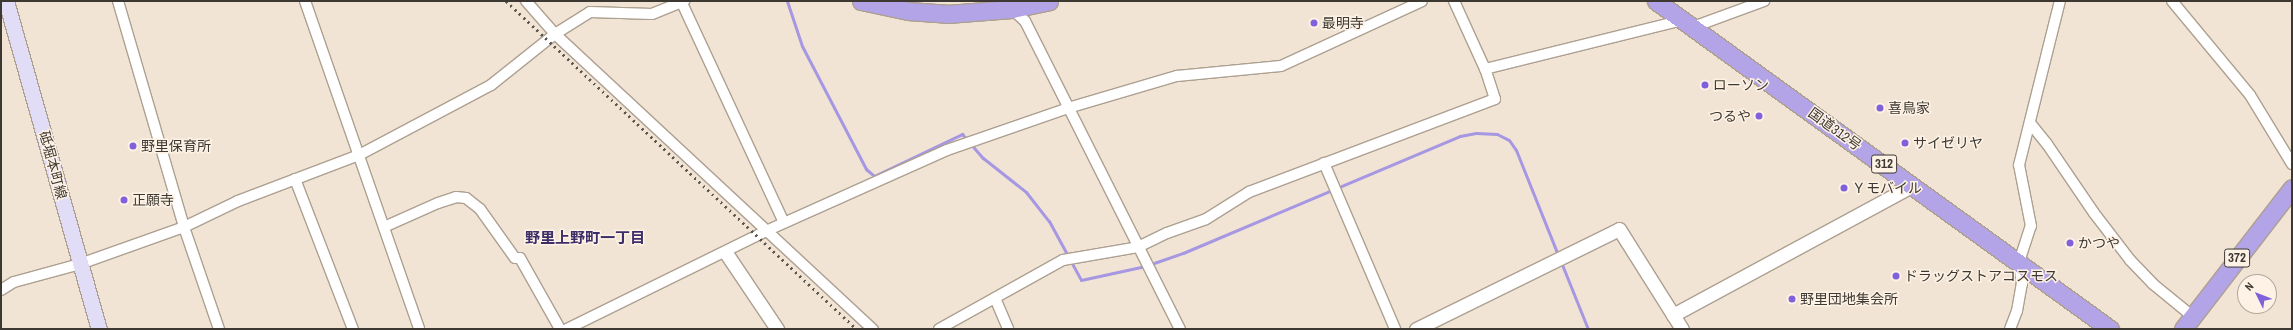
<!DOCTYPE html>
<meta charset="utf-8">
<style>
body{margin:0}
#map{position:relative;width:2293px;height:330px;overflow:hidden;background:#f2e4d4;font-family:"Archivo Narrow","Noto Sans JP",sans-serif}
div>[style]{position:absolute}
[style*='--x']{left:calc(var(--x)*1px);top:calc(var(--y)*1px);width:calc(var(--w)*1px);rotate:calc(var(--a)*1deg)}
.stream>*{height:3px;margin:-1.5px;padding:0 1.5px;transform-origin:1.5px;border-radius:1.5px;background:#a697e3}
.roads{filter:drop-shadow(1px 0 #ada091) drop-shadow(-1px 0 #ada091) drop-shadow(0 1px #ada091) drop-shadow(0 -1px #ada091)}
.minor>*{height:10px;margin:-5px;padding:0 5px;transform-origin:5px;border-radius:5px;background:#fff}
.tertiary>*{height:13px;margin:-6.5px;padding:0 6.5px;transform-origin:6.5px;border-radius:6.5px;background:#fff}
.secondary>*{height:15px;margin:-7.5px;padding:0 7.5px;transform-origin:7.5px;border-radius:7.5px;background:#e2ddf6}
.trunk>*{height:17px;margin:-8.5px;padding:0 8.5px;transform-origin:8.5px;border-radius:8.5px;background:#b2a4e7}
.rail>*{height:3px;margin-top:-1.5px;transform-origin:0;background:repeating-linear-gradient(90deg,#5c564d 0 2px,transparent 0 6px)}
.dots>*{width:11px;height:11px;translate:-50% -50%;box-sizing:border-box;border:2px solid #fdf2e5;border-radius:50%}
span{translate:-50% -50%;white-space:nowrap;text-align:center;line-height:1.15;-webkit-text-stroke:3px #fdf2e5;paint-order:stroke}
.shield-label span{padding:1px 3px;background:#fdf2e5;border:1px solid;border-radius:3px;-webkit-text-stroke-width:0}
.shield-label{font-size:13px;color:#3d3831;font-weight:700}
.poi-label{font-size:14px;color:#3d3831}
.left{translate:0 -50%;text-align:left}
.right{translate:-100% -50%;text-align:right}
.street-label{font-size:14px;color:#3d3831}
.neighbourhood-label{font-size:15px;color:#3d2e69;font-weight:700}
.frame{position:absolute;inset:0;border:2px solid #3d3831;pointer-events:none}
.north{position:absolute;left:2237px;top:274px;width:40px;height:40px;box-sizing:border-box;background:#fdf2e5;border:1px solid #b0a89d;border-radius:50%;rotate:313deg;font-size:11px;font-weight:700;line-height:16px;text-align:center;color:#3d3831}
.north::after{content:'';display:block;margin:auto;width:14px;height:18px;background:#8160db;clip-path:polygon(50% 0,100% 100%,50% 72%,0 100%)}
</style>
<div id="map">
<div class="stream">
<i style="--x:787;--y:1;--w:47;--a:71.6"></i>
<i style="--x:802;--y:46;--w:139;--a:62.5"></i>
<i style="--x:866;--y:169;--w:11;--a:41"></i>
<i style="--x:874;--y:176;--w:98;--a:-25.5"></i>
<i style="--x:962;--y:134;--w:32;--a:49"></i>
<i style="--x:983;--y:158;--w:55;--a:38.3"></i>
<i style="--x:1026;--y:192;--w:37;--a:52"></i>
<i style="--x:1049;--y:221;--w:67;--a:61.5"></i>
<i style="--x:1081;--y:280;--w:66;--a:-12.3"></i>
<i style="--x:1561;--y:262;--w:72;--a:68.1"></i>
<i style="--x:1151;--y:264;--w:34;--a:-19"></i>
<i style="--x:1183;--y:253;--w:301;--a:-22.9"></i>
<i style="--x:1460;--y:136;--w:16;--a:-11"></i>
<i style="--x:1476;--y:133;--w:21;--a:3"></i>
<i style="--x:1497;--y:134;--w:13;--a:27"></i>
<i style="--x:1509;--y:140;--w:12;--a:55"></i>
<i style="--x:1516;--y:150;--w:113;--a:68.2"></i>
</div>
<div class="roads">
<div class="minor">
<i style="--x:118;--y:1;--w:235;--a:73.7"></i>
<i style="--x:184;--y:227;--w:108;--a:71.1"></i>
<i style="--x:305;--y:1;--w:347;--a:70.8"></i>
<i style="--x:526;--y:1;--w:44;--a:48.7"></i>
<i style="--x:555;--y:34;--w:434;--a:42.9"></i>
<i style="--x:2172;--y:1;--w:122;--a:50.3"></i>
<i style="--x:2250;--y:95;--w:81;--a:58.7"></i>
<i style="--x:682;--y:3;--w:242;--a:65.1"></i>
<i style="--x:1012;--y:9;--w:18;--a:43"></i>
<i style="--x:1025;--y:21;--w:345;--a:63.3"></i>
<i style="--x:1693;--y:27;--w:76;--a:-20.1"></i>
<i style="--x:1485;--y:69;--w:204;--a:-13.9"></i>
<i style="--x:2030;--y:123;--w:27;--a:51"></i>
<i style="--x:2047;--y:144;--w:83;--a:55.7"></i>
<i style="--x:2094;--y:213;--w:59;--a:52.5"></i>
<i style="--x:2130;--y:260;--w:33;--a:46"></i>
<i style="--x:2153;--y:284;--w:50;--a:39.4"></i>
<i style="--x:1324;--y:163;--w:181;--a:66.8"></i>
<i style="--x:295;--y:179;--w:161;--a:68.9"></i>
<i style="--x:384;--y:227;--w:59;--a:-24"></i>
<i style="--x:438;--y:203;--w:19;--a:-18"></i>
<i style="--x:456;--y:197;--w:10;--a:6"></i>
<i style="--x:466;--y:198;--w:18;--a:38"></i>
<i style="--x:480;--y:209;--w:60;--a:54.5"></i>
<i style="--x:515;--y:258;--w:5;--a:0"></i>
<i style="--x:520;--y:258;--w:81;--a:60.6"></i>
<i style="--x:1;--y:290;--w:15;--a:-32"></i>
<i style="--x:14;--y:282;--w:68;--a:-15.3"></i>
<i style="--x:80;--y:264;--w:110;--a:-19.6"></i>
<i style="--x:184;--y:227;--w:60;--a:-25.7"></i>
<i style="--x:238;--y:201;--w:129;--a:-20.8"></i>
<i style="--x:359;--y:155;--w:149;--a:-27.9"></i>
<i style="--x:491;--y:85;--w:82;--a:-38.6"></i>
<i style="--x:555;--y:34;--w:41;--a:-32.2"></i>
<i style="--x:590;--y:12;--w:62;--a:1.8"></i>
<i style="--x:652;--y:14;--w:35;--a:-22"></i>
<i style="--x:995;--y:298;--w:34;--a:67"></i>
<i style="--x:567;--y:329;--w:222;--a:-26.2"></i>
<i style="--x:766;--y:231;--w:198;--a:-24.1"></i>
<i style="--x:947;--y:150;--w:128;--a:-19.1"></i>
<i style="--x:1068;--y:108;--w:114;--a:-16.4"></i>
<i style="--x:1177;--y:76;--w:104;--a:-5.5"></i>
<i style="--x:1281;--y:66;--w:155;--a:-24.7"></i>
<i style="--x:939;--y:329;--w:142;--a:-29.1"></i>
<i style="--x:1063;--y:260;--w:76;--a:-9.8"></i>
<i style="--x:1138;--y:247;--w:32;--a:-26"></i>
<i style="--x:1167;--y:233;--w:41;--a:-19.7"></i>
<i style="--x:1206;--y:219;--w:51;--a:-32.1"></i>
<i style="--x:1249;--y:192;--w:263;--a:-20.7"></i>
<i style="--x:1495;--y:99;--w:32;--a:-108"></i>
<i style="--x:1485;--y:69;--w:75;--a:-114.5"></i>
<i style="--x:2010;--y:329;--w:19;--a:-69"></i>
<i style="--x:2017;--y:311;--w:27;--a:-80"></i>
<i style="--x:2022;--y:284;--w:22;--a:-98"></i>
<i style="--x:2019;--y:262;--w:38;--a:-72"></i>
<i style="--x:2031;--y:226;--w:62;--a:-101.1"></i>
<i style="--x:2019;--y:165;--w:169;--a:-76"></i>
</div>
<div class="tertiary">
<i style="--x:726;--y:253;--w:92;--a:56.1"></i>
<i style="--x:1673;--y:315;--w:273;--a:-28.4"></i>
<i style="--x:1416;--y:329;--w:226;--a:-26.2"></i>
<i style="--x:1619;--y:229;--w:118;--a:57.8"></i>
</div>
<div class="secondary">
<i style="--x:6;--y:1;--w:341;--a:74.2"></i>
</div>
<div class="trunk">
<i style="--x:861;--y:1;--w:48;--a:12"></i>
<i style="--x:908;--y:11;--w:39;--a:4"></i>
<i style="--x:947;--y:14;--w:65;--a:-4.4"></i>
<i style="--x:1012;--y:9;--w:38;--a:-12"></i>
<i style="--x:1656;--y:1;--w:560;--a:35.85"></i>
<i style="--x:2183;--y:329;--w:178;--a:-52.3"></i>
</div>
</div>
<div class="rail">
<i style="--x:506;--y:1;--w:480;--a:43.1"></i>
</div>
<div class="dots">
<i style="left:1314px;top:23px;background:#8160db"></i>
<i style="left:1705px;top:85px;background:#8160db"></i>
<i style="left:1880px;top:108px;background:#8160db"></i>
<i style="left:1759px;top:116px;background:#8160db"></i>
<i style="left:1905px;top:143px;background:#8160db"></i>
<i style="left:133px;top:146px;background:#8160db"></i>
<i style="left:1844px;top:188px;background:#8160db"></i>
<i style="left:124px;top:200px;background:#8160db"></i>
<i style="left:2070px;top:243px;background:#8160db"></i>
<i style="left:1896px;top:276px;background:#8160db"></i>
<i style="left:1792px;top:299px;background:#8160db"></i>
</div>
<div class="shield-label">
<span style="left:1884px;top:164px">312</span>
<span style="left:2237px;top:258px">372</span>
</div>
<div class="poi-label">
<span class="left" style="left:1322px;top:23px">最明寺</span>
<span class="left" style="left:1713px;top:85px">ローソン</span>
<span class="left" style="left:1888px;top:108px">喜鳥家</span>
<span class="right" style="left:1751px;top:116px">つるや</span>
<span class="left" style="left:1913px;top:143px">サイゼリヤ</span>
<span class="left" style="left:141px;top:146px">野里保育所</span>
<span class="left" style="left:1852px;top:188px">Ｙモバイル</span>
<span class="left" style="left:132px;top:200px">正願寺</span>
<span class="left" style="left:2078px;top:243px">かつや</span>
<span class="left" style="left:1904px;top:276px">ドラッグストアコスモス</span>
<span class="left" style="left:1800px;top:299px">野里団地集会所</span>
</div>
<div class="street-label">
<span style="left:1835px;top:129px;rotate:36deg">国道312号</span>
<span style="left:53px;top:165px;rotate:75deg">砥堀本町線</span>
</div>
<div class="neighbourhood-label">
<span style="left:585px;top:238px">野里上野町一丁目</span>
</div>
<div class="frame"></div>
<div class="north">N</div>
</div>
